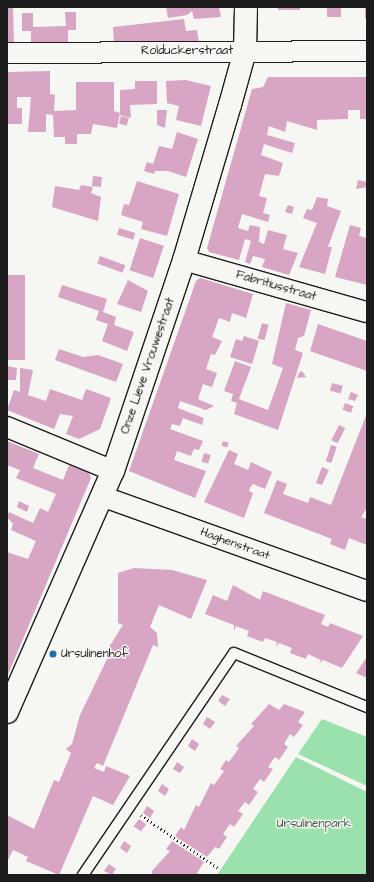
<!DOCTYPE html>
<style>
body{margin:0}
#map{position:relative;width:374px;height:882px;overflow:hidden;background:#f6f6f2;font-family:"Architects Daughter",sans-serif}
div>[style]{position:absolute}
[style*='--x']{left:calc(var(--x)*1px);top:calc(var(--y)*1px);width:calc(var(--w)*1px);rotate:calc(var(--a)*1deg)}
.green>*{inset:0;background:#9be1ae}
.building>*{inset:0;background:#d8a6c4;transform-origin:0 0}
.path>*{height:2.5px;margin-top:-1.25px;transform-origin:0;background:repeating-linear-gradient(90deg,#1c1c1c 0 1px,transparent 0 4px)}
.roads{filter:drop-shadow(1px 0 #1c1c1c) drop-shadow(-1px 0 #1c1c1c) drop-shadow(0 1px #1c1c1c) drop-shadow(0 -1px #1c1c1c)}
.lane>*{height:10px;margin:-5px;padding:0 5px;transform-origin:5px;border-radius:5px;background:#f6f6f2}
.street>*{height:20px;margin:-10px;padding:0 10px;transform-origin:10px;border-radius:10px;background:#f6f6f2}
.secondary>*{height:22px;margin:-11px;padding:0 11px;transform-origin:11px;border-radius:11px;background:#f6f6f2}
.dots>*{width:11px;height:11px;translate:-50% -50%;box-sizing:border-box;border:2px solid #f6f6f2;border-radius:50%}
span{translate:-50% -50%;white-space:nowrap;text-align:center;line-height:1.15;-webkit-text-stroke:3px #f6f6f2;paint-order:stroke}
.street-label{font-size:12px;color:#1c1c1c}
.poi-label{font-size:12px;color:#1c1c1c}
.left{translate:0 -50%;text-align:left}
.park-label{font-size:12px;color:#425748}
.frame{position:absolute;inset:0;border:8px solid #1c1c1c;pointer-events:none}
</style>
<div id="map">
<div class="green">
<i style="clip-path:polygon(322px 719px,367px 737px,367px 786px,298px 754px)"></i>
<i style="clip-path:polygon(296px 757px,367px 792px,367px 875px,217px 875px)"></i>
</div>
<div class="building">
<i style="clip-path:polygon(7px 7px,13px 7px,14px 45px,7px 45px)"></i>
<i style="clip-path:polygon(166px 7px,219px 7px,221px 17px,194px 19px,192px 11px,187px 15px,168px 18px)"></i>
<i style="left:278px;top:7px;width:22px;height:3px"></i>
<i style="left:365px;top:7px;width:2px;height:11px"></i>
<i style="left:327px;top:8px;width:14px;height:9px"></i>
<i style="clip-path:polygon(65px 12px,76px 12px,76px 30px,68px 30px,68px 44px,31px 45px,31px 31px,22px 31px,22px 13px,33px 13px,33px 27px,66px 26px)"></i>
<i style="clip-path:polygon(184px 19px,186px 31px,197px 30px,199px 43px,114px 44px,113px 27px)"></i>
<i style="clip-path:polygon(50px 71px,50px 94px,55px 95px,54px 111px,76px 110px,76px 82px,114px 82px,114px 111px,120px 113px,117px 128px,93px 124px,91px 134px,77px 134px,77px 144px,65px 144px,65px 137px,54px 137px,53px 115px,46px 114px,46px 132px,28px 132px,31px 97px,17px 97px,17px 108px,22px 108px,22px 124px,8px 124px,7px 72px)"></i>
<i style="clip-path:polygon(268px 77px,367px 77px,367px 119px,360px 119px,360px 110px,348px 110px,348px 119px,317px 120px,317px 130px,287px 121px,285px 132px,269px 126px,267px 135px,295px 143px,292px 153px,264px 144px,261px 155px,283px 163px,279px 176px,265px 174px,259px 196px,267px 198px,263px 213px,270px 215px,268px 222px,242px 214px,238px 228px,248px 231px,250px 225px,260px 227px,259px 242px,264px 244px,268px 230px,287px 235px,283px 249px,298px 253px,289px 275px,262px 267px,265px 259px,253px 256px,250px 264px,245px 262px,251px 241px,245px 239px,239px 260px,209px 252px,207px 248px,252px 89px,263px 87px)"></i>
<i style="clip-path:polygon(186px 80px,211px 86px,201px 126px,176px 120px,179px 106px,167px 103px,166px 81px)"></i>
<i style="clip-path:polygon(135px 81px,157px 81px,157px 104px,130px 105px,131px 118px,120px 115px,120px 90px,135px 89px)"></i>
<i style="clip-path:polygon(157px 110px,167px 110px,165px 128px,157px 125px)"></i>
<i style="left:121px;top:116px;width:8px;height:8px;rotate:14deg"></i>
<i style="clip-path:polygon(177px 132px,198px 139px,186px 177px,168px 171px,155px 171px,154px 174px,144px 171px,147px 162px,153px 164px,159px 146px,172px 149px)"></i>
<i style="left:93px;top:176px;width:9px;height:10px;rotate:6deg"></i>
<i style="clip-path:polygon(358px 180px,367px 182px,367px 187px,356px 189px)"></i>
<i style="clip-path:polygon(137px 181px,179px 194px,167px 236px,141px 229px,143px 222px,121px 215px,124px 204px,129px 205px)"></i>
<i style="clip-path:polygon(81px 185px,93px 187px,91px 193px,101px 197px,98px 221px,52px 207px,55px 186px,79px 190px)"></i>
<i style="clip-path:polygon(317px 197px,328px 199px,327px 206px,341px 211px,328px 247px,332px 247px,325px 274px,299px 267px,317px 223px,303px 218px,307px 209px,312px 210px)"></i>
<i style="clip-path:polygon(288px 205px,294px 207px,292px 214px,285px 212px)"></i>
<i style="clip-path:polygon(350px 225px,361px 228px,359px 236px,367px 238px,367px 285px,335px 277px)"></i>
<i style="left:119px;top:228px;width:17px;height:7px;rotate:17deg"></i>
<i style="left:140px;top:238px;width:25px;height:34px;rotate:18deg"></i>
<i style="left:100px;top:256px;width:27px;height:8px;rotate:20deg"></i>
<i style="left:7px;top:275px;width:18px;height:85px"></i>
<i style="clip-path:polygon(200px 278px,253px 294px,246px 318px,232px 313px,230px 322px,219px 318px,212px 337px,222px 341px,215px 355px,211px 354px,206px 369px,217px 373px,212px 387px,203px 384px,198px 399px,214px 406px,206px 410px,180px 401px,178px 408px,204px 418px,202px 425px,183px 418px,180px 426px,172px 424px,170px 429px,203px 441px,199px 450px,194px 449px,191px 456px,177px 451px,174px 460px,206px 471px,195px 498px,129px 471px,196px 281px)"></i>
<i style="clip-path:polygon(128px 280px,148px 291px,141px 312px,117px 304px)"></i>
<i style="clip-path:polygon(62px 285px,107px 299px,103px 312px,116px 317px,114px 325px,134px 332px,127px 351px,102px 341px,108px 324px,96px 320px,99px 311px,58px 297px)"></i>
<i style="clip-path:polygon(286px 303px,311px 310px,304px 336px,298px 338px,295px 350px,303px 353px,278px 430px,234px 414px,237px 403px,231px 401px,233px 394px,224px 391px,235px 361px,251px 367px,239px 399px,268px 410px,283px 368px,272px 364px)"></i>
<i style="left:262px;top:323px;width:7px;height:16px;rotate:16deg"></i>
<i style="clip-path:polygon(318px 324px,367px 341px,367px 371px,310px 351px)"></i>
<i style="clip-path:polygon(244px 336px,259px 341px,252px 364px,230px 357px,236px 339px,242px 341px)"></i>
<i style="clip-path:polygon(59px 349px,83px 357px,98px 355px,123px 364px,116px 382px,55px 360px)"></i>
<i style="clip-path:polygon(7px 366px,17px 368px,16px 380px,7px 380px)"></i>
<i style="clip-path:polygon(20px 368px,33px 370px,28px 395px,46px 401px,50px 389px,82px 400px,86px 389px,111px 398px,100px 429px,79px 439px,66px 434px,73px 416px,60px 414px,54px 429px,7px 410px,14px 390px,20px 392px)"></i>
<i style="clip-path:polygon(302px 371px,306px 377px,297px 378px,299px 373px)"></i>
<i style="left:332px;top:383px;width:11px;height:8px;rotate:15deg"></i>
<i style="clip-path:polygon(351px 392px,358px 395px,355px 401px,348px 399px)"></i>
<i style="left:345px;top:403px;width:9px;height:7px;rotate:21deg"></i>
<i style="clip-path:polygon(367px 413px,367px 508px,361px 517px,367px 519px,367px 545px,349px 538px,345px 550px,330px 544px,332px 539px,264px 513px,277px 480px,287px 484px,283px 494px,308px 503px,310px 497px,331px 505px)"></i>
<i style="left:339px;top:425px;width:7px;height:17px;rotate:27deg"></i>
<i style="clip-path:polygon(7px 441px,39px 454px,33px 468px,63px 480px,69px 465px,89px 473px,91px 478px,7px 677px,7px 552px,28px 559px,36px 541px,11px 530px,13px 524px,7px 517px,9px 512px,33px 523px,40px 508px,48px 512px,56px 494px,16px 478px,20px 470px,7px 465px)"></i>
<i style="left:223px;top:441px;width:6px;height:5px;rotate:18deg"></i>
<i style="left:331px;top:445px;width:6px;height:17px;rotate:18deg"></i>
<i style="clip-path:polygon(229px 450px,238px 454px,234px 464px,248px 470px,251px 462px,272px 472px,265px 489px,253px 484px,250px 488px,249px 491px,253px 493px,244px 518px,204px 502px)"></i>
<i style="left:204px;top:453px;width:7px;height:9px;rotate:16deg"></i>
<i style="clip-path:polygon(322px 467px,329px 470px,322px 485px,316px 483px)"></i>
<i style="clip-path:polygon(19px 501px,29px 506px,27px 512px,17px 507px)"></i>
<i style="clip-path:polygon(134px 568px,172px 570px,207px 580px,191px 619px,159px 605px,150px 627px,157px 633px,158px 647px,153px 645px,103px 766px,97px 763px,94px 768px,104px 772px,106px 766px,130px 776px,113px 805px,93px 796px,59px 875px,26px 861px,28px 857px,13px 850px,7px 862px,7px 815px,34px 829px,54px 780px,59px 782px,71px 753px,66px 749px,72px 744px,80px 715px,109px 655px,109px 647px,123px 625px,118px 623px,118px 573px)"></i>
<i style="clip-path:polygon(233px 585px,260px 600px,263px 591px,325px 615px,321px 624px,328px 627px,330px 623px,363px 636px,342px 668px,323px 660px,319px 664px,321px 660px,308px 654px,306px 659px,290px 653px,292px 648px,279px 643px,276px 647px,277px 642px,265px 638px,263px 642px,247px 636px,249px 631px,236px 626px,234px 631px,234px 625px,205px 614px,213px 595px,227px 601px)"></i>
<i style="clip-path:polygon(367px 657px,367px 678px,356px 673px)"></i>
<i style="clip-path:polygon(222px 695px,230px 699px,225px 706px,218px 701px)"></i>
<i style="clip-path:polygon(269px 704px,279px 710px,284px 704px,305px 712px,298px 722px,303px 725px,294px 737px,290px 734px,284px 744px,288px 747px,279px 760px,275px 757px,268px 767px,273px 769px,264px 782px,260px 779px,253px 789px,258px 792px,249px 805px,245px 802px,238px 811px,243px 814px,234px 827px,230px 824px,223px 834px,227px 837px,219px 849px,215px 847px,207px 857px,175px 836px,181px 827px,184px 830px,196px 805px,199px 807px,211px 783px,214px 785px,224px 771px,220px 769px,226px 760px,229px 762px,239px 748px,236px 746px,254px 726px,251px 724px)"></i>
<i style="clip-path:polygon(207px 717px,215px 722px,210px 729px,203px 724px)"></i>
<i style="clip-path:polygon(192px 739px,199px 744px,195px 751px,188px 746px)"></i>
<i style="clip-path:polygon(177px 762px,184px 767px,180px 773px,173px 769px)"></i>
<i style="clip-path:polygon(162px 784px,169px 789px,165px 796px,158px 791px)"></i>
<i style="clip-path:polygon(147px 806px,154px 811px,150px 818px,143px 813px)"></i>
<i style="left:139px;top:819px;width:9px;height:9px;rotate:36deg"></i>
<i style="clip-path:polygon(124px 841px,131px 846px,127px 853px,120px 848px)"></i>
<i style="clip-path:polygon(172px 841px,204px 862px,197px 873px,200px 875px,154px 875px,151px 872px,170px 851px,166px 849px)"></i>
<i style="clip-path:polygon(109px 864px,116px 869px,112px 875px,104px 871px)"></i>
</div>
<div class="path">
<i style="--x:141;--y:815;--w:93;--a:34.5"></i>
</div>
<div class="roads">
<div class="lane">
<i style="--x:83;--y:875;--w:268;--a:-55.8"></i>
<i style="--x:234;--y:653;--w:144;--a:22.1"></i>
</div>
<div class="street">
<i style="--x:7;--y:53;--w:360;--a:-0.3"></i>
<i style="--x:184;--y:260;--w:190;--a:15.9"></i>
<i style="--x:7;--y:427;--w:115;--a:22.5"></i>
<i style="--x:104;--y:497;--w:279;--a:19.7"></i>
</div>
<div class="secondary">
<i style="--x:7;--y:712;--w:263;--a:-66.3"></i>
<i style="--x:113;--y:471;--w:223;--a:-71.4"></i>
<i style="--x:184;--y:260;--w:162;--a:-73.5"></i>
<i style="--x:230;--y:105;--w:56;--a:-74.5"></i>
<i style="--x:245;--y:51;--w:44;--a:-88.7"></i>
</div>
</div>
<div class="dots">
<i style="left:53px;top:654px;background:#1f6fb2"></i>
</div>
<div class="street-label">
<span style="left:187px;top:51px">Rolduckerstraat</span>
<span style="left:276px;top:286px;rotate:16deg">Fabritiusstraat</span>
<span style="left:148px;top:366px;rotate:-71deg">Onze Lieve Vrouwestraat</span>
<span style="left:235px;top:544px;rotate:20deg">Haghenstraat</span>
</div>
<div class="poi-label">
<span class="left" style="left:61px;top:654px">Ursulinenhof</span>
</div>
<div class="park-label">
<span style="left:314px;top:824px">Ursulinenpark</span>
</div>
<div class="frame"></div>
</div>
